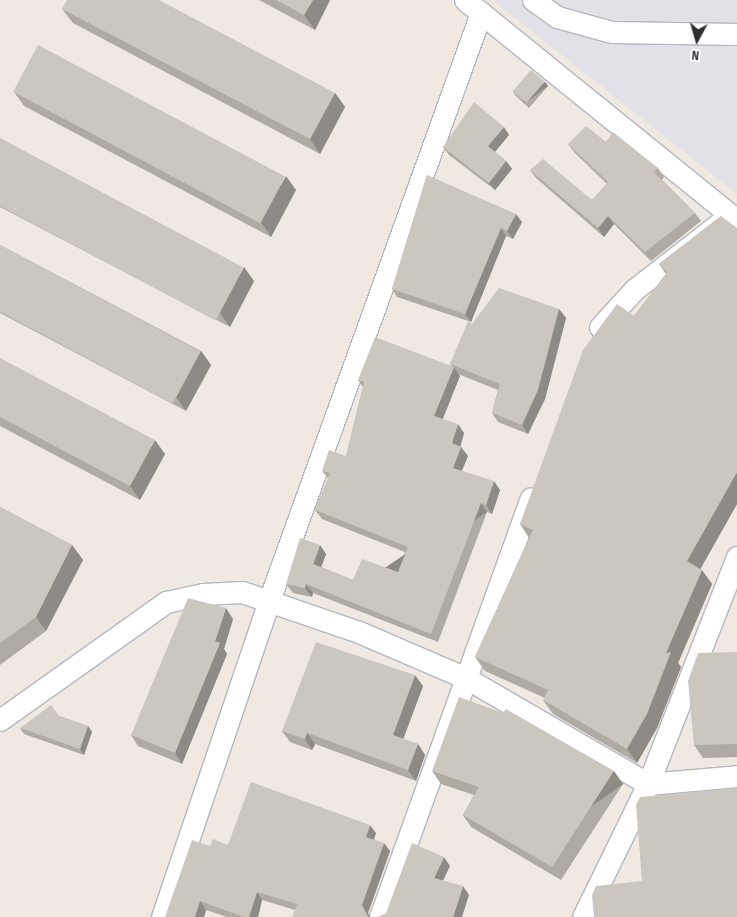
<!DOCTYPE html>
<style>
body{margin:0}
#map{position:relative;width:737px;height:917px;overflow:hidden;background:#efe9e1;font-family:"Sofia Sans Condensed",sans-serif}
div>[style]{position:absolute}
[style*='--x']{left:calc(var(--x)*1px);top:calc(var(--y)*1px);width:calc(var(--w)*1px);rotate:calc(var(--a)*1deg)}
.industrial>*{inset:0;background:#e3e1e8}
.roads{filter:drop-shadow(1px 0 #b4b7c1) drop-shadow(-1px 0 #b4b7c1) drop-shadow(0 1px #b4b7c1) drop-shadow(0 -1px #b4b7c1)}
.minor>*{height:21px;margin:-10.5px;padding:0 10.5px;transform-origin:10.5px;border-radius:10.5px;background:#fff}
.wall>*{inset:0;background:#afaba4}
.shaded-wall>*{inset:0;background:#8e8b86;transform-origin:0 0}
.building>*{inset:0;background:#cbc7bf;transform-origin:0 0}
span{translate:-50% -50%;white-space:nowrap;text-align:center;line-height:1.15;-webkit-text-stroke:4px #fff;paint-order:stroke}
.north{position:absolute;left:672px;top:15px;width:50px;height:50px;-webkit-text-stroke:4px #fff;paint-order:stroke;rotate:186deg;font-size:14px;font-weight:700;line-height:20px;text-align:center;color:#2e2e2e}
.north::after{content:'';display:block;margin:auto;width:18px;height:22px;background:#2e2e2e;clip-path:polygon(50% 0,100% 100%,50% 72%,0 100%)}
</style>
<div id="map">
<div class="industrial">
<i style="clip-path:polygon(493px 0,737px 0,737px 194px,523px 24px)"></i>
</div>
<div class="roads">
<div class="minor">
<i style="--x:465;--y:0;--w:350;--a:39"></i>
<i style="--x:533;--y:0;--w:29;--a:35"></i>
<i style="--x:557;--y:17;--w:57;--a:15.3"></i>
<i style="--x:612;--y:32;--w:125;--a:0.9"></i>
<i style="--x:600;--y:327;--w:52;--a:-47.4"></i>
<i style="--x:635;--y:289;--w:120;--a:-37.9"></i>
<i style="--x:0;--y:720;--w:204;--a:-35.4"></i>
<i style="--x:166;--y:602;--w:38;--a:-12"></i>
<i style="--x:203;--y:594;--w:39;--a:-3"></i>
<i style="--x:242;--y:592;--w:124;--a:18.9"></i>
<i style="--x:359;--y:632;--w:116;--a:23.3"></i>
<i style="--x:466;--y:678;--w:211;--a:30.2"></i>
<i style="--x:648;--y:784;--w:89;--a:-5.1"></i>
<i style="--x:162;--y:917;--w:337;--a:-71.3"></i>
<i style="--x:270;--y:598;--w:622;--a:-70.17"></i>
<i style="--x:380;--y:917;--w:445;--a:-70.2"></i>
<i style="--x:583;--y:917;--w:148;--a:-64"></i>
<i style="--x:648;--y:784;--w:244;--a:-68.6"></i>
</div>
</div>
<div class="wall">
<i style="clip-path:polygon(259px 0,330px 0,315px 30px)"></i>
<i style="clip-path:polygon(62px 9px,335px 93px,345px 107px,320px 154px,73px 23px)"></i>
<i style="clip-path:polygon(545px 82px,548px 86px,529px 108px,515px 95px,513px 91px)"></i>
<i style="clip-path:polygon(14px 92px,296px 190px,271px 237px,24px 106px)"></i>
<i style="clip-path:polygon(509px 135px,495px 152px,506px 161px,512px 169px,495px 190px,449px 155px,443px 147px)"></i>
<i style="clip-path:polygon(0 138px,254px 281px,230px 327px,0 207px)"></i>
<i style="clip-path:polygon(606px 142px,658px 168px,664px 177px,662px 180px,695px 213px,701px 221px,651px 261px,614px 224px,604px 237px,536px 178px,530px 170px,592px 200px,607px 184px,574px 152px,568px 144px)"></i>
<i style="clip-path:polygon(427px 175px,522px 222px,513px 239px,506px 236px,471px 322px,397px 297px,392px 289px)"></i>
<i style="clip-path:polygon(721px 216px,737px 504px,700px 569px,702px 570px,712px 584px,678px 663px,681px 667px,657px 728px,637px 763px,553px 714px,543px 700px,545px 698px,485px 671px,475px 657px,529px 538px,520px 524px,634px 316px,666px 274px,659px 264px)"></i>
<i style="clip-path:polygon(0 245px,201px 351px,211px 365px,186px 411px,0 313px)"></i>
<i style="clip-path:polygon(559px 309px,566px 318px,545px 399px,528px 434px,498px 422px,492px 413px,498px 390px,458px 374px,460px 376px,443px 419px,464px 433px,460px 446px,468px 456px,462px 471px,500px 490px,492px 514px,487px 512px,438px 642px,313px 593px,312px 597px,293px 593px,286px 584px,326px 554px,321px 567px,353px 580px,398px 572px,405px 552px,322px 519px,315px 510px,328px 478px,322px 471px,346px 456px,363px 387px,358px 380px,452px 366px,450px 364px,472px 324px)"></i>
<i style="clip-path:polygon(0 358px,165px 454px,140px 500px,0 426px)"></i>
<i style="clip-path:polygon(0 507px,72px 545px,83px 560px,46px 631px,0 665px)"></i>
<i style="clip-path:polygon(233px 619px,224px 649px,227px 654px,182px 764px,138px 746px,131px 735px)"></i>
<i style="clip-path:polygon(737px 652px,737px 757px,703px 758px,694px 745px)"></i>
<i style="clip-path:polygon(423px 686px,403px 739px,418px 744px,425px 755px,416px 781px,315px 744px,312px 750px,290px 742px,282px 731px)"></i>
<i style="clip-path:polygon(59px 716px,88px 726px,92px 732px,84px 755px,24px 734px,20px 728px)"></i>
<i style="clip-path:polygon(432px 771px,623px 784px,561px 880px,471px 827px,463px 815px,474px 795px,441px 784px)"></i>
<i style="clip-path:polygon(376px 833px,374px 839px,390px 851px,368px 913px,295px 910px,262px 900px,258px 917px,227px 917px,206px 910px,204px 917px,165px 917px,210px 846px)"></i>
</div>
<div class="shaded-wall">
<i style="clip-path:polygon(313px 0,330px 0,315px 30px,304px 15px)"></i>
<i style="left:545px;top:82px;width:5px;height:29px;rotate:53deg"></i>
<i style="clip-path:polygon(335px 93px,345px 107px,320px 154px,310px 139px)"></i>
<i style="clip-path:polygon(504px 127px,509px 135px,493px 154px,488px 146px)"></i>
<i style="clip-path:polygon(506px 161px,512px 169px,495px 190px,489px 183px)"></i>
<i style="clip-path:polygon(286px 176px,296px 190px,271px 237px,261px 222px)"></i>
<i style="clip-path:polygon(516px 214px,522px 222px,513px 239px,507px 231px)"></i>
<i style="clip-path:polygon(608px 216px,614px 224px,604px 237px,598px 228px)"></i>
<i style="clip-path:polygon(501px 228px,506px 236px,471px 322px,465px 314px)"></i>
<i style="clip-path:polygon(244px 267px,254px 281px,230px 327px,220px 313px)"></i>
<i style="clip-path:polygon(559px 309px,566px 318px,545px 399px,528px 434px,522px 425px)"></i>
<i style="clip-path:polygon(201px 351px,211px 365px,186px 411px,176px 397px)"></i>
<i style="clip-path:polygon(454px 367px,460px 376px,440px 425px,434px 416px)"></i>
<i style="clip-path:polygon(458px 424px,464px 433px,459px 452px,452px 443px)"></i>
<i style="clip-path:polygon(155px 440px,165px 454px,140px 500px,130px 486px)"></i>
<i style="clip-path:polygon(461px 447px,468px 456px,459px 477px,453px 468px)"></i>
<i style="clip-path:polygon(737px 472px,737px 504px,697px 575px,687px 561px)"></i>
<i style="clip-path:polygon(494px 481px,500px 490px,492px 514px,486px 505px)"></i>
<i style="left:481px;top:503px;width:11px;height:140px;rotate:56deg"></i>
<i style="clip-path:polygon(72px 545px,83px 560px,46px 631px,36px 617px)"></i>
<i style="clip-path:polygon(320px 545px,326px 554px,319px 573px,313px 564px)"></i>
<i style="clip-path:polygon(702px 570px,712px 584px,678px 663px,681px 667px,657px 728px,637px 763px,627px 749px,666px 653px)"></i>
<i style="clip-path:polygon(306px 584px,313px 593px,312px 597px,305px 588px)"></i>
<i style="clip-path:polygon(226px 608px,233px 619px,224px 649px,227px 654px,182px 764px,175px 753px,215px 641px)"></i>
<i style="clip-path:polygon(415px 675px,423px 686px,401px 745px,393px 735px)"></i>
<i style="clip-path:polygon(88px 726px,92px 732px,84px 755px,80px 749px)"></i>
<i style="clip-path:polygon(307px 733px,315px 744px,312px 750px,305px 739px)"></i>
<i style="clip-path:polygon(418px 744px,425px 755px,416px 781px,408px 770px)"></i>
<i style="left:614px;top:771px;width:16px;height:114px;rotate:55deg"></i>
<i style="clip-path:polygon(370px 825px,376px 833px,372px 845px,366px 837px)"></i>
<i style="clip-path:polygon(384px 843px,390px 851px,368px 913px,370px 917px,368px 917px,362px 905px)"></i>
<i style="clip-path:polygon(444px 857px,450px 866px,440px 887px,434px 878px)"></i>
<i style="clip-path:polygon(463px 886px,469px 895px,462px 917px,453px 917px)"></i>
<i style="clip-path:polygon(257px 892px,262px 900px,258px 917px,249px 917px)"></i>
<i style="clip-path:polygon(200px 901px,206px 910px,204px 917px,195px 917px)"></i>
</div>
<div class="building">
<i style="clip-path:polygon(67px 0,159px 0,335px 93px,310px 139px,62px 9px)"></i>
<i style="clip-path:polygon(276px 0,313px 0,304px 15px)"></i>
<i style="left:38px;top:45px;width:280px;height:53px;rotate:28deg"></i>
<i style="left:531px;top:70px;width:18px;height:28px;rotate:41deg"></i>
<i style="clip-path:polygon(474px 102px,504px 127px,488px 146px,506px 161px,489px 183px,443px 147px)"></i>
<i style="clip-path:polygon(586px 126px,606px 142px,613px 132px,658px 168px,654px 172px,695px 213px,645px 252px,608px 216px,598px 228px,530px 170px,543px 159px,592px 200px,608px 182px,568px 144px)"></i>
<i style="left:0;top:138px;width:276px;height:60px;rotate:28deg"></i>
<i style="clip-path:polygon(427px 175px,516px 214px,507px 231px,501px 228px,465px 314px,392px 289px)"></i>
<i style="clip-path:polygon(721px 216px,737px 228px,737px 472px,687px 561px,702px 570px,666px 653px,671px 652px,647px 714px,627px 749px,543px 700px,548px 690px,475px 657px,533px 530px,520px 524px,583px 350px,617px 304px,634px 316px,667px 272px,659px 264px)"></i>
<i style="left:0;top:245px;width:227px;height:59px;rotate:28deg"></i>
<i style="clip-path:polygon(499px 288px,559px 309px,538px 390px,522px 425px,492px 413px,500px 384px,450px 364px,468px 321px,472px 324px)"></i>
<i style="clip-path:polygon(375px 337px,454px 367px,434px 416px,458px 424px,452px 443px,461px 447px,453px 468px,494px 481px,486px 505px,481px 503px,431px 634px,306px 584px,305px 588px,286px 584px,300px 538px,320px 545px,313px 564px,353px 580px,362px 559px,398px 572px,408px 547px,315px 510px,330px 473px,322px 471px,329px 450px,346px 456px,364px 382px,358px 380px)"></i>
<i style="clip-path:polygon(0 358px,155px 440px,130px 486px,0 417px)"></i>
<i style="clip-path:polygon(0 507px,72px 545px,36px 617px,0 643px)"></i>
<i style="clip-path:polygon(188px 598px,226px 608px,215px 641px,220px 643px,175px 753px,131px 735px)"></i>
<i style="clip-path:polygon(316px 642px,415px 675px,393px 735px,418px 744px,408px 770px,307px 733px,305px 739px,282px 731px)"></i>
<i style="clip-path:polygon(737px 652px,737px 744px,694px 745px,688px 681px,698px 653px)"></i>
<i style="clip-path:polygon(459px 697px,503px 713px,506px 709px,614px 771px,552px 867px,463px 815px,479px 787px,432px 771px)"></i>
<i style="clip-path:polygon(51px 705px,59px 716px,88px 726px,80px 749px,20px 728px)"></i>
<i style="clip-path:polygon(251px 782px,370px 825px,366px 837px,384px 843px,362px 905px,368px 917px,292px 917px,297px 904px,257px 892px,249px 917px,244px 917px,200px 901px,195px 917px,165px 917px,192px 840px,210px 846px,213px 839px,228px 845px)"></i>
<i style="clip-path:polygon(737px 788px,737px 917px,594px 917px,592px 895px,596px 886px,642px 881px,636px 805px,640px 797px)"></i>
<i style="clip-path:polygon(412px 843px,444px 857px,434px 878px,463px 886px,453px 917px,377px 917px,386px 913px)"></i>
</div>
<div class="north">N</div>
</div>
